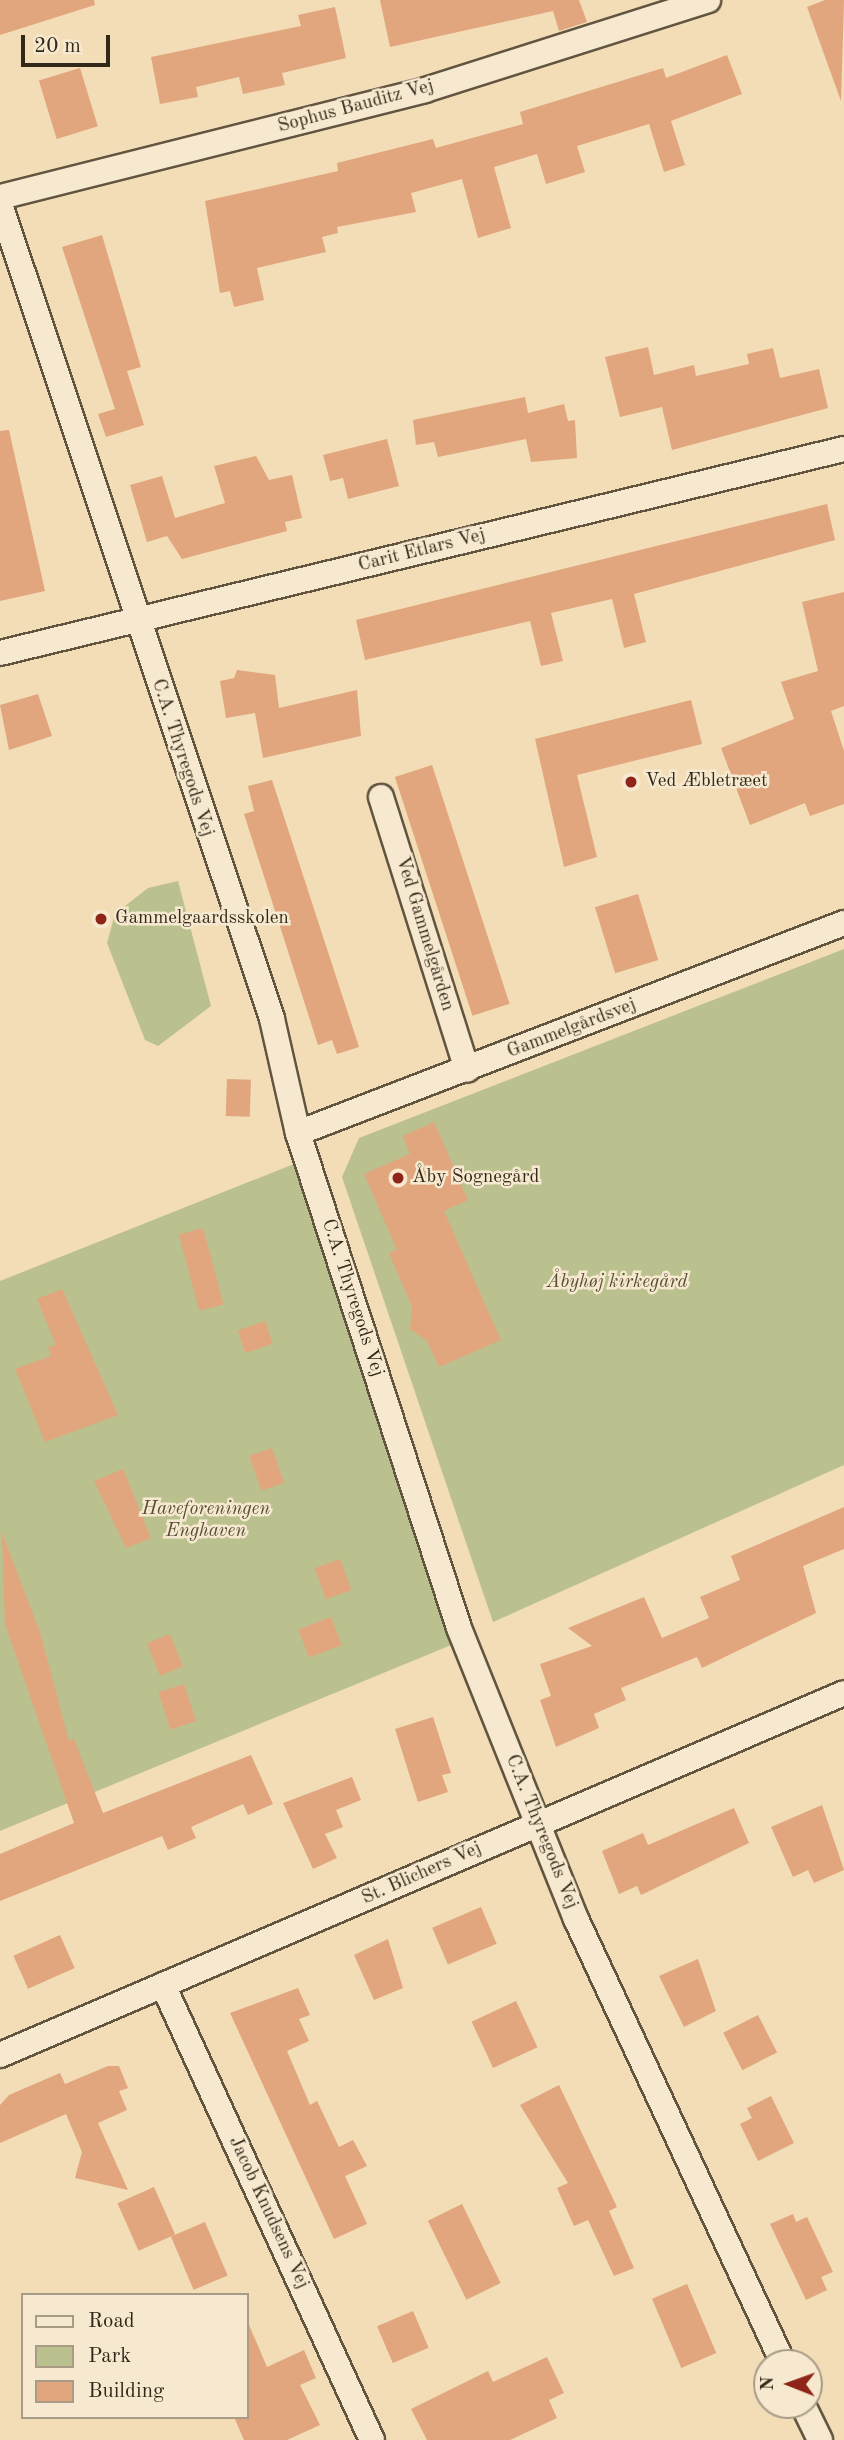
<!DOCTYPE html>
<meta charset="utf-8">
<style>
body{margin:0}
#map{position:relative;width:844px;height:2440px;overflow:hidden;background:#f2ddb7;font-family:"Old Standard TT",serif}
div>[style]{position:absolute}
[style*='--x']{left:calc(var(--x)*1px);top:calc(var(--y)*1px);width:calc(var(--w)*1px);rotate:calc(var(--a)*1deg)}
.green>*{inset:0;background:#bac18e}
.building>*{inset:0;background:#e1a67d;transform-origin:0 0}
.roads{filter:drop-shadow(2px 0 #625540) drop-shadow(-2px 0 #625540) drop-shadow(0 2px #625540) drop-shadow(0 -2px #625540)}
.minor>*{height:24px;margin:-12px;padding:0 12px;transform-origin:12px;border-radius:12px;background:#f7e9d0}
.dots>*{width:19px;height:19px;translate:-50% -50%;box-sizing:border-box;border:4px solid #f7e9d0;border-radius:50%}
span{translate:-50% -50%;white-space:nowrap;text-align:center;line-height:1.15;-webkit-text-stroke:5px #f7e9d0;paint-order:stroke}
.street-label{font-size:19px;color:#322819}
.poi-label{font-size:19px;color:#322819}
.left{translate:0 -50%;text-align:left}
.park-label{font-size:19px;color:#544e36;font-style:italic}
.legend{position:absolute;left:21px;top:2293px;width:228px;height:126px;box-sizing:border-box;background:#f7e9d0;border:2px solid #a89c87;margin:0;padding:9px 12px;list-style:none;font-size:21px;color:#322819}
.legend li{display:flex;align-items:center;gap:14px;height:35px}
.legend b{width:35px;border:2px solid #a89c87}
.north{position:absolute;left:753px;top:2349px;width:70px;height:70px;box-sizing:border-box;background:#f7e9d0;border:2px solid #a89c87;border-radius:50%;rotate:271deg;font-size:19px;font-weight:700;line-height:28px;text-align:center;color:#322819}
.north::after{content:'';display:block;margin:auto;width:24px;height:32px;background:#8f2418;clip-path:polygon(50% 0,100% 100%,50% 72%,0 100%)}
.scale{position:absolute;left:21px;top:35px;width:89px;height:32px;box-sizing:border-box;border:4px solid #322819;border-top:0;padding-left:9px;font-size:21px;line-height:24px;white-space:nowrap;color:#322819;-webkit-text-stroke:5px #f7e9d0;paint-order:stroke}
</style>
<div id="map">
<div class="green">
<i style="clip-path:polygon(178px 881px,211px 1006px,158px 1046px,145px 1040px,107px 943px,115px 914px,148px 888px)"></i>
<i style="clip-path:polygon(844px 949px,844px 1465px,493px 1622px,342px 1177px,359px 1138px)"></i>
<i style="clip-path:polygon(304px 1160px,461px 1641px,0 1831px,0 1281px)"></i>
</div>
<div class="building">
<i style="clip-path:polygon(0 0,94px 0,95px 5px,0 35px)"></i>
<i style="clip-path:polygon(380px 0,579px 0,587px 22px,559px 31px,553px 11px,390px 47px)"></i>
<i style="clip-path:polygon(825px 0,844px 0,841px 101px,807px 7px)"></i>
<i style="clip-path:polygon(335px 7px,346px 58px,282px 73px,285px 85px,243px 94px,239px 77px,196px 87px,198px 97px,160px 104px,151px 57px,301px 26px,298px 15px)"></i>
<i style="clip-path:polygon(727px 55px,742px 94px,671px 121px,685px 165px,664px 172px,649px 124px,577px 146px,585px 172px,546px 184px,537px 154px,494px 167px,511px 228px,478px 238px,462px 179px,411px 193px,416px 212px,337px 227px,338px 233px,322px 237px,326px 252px,257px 268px,264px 300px,234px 307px,230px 291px,220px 293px,205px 201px,338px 171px,337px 163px,433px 139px,436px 148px,523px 124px,520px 112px,663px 68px,666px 78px)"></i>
<i style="left:80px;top:68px;width:61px;height:43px;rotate:73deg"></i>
<i style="clip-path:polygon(102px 235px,141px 367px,127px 371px,144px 425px,106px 437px,98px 414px,115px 409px,62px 247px)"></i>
<i style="clip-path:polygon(648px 347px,654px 375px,694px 365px,696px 376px,749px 364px,747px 354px,773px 348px,780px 378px,819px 369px,828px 408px,672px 450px,662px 407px,620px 417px,605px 357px)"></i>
<i style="clip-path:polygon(525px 397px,528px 413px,564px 404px,568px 421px,575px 420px,577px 458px,531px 462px,526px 439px,438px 457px,434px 442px,416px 445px,413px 420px)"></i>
<i style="clip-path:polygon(9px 430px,45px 591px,0 601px,0 431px)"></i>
<i style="clip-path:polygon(387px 439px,399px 486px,348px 499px,343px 478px,330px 481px,323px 455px)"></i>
<i style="clip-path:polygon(256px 456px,269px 480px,292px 475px,302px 518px,285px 522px,287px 531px,182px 559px,167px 536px,147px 542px,130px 485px,162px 476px,175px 518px,225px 503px,214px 466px)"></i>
<i style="clip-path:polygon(827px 504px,835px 540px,634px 594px,646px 642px,624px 648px,612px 599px,551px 613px,563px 661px,541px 666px,530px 621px,365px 660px,356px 620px)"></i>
<i style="clip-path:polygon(844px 592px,844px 706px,831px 711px,844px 751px,844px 804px,810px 816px,805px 803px,750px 825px,721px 748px,794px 719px,781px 682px,818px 671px,802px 602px)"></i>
<i style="clip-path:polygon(237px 670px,275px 675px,279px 708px,357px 690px,361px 736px,263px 758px,255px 713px,226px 718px,220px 681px,234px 678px)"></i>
<i style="clip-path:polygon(38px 694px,52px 736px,9px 750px,0 705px)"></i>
<i style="clip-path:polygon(691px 700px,702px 744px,577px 775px,597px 857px,564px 867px,535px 739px)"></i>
<i style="left:432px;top:765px;width:251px;height:39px;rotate:72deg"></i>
<i style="clip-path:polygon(272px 780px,359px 1047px,337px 1054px,332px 1040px,318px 1045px,244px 814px,254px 811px,248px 786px)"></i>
<i style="left:638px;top:894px;width:69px;height:45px;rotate:73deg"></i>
<i style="left:227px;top:1079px;width:24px;height:37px;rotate:2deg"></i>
<i style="clip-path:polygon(434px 1122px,468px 1200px,444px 1211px,501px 1340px,439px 1367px,427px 1341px,410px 1329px,412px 1307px,389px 1253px,397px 1250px,364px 1174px,410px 1154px,403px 1136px)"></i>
<i style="left:203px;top:1228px;width:79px;height:25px;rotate:75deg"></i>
<i style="clip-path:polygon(62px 1289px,118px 1415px,45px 1442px,15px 1369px,51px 1356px,48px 1347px,56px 1345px,37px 1299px)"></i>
<i style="left:265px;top:1321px;width:24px;height:29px;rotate:71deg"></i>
<i style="left:272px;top:1448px;width:37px;height:24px;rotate:71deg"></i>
<i style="clip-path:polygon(123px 1469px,151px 1538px,126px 1548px,94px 1481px)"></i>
<i style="clip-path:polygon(844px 1507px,844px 1549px,803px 1566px,816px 1613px,702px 1668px,697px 1657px,621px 1688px,626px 1700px,594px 1714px,599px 1728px,556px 1747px,540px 1700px,551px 1696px,540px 1664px,592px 1646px,568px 1628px,644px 1597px,662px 1638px,709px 1618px,700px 1597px,740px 1580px,731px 1556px)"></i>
<i style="clip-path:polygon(2px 1533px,40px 1632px,69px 1741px,74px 1739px,103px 1813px,251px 1755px,273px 1804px,248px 1815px,243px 1804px,191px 1827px,196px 1838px,168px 1850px,162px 1836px,0 1901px,0 1854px,74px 1823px,5px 1624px)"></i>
<i style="left:340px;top:1559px;width:33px;height:27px;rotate:70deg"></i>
<i style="left:331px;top:1617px;width:30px;height:35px;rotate:69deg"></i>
<i style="left:170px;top:1634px;width:35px;height:25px;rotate:68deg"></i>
<i style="left:184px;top:1684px;width:39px;height:27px;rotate:72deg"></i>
<i style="clip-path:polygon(433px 1717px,451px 1773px,442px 1775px,448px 1792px,418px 1802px,395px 1729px)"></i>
<i style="clip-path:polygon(352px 1777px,361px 1800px,336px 1810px,343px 1827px,325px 1834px,337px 1858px,313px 1869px,283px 1803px)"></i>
<i style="clip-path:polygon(822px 1805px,844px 1870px,814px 1883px,808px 1870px,793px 1877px,771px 1827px)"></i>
<i style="clip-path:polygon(734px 1808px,749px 1843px,641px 1895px,637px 1886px,619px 1894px,602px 1851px,643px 1833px,648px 1845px)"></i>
<i style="left:481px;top:1907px;width:40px;height:53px;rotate:67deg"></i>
<i style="left:60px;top:1935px;width:36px;height:51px;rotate:66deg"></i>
<i style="clip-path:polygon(388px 1939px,403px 1988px,374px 2000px,354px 1955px)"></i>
<i style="clip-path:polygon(698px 1959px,716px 2011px,684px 2027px,659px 1976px)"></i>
<i style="clip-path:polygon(298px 1988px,310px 2015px,299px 2019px,309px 2041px,287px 2051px,310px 2105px,317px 2101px,339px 2147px,353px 2140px,367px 2166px,345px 2176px,367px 2224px,334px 2239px,230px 2013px)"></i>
<i style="left:516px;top:2001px;width:51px;height:49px;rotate:65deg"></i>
<i style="left:758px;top:2015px;width:42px;height:39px;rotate:63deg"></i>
<i style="clip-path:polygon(108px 2066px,119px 2066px,128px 2088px,119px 2091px,127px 2110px,98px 2123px,128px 2190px,75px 2178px,82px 2152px,66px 2114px,0 2143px,0 2105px,9px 2095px,60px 2073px,65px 2084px)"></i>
<i style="clip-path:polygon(559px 2085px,617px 2207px,609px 2211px,634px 2268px,614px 2276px,588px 2220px,574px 2226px,557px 2188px,568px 2183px,520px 2105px)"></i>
<i style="clip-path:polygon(771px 2096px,794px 2143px,758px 2161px,740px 2124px,752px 2118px,747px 2108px)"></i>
<i style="left:154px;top:2187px;width:52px;height:40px;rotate:66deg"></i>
<i style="left:462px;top:2204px;width:88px;height:38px;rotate:64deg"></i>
<i style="clip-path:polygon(793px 2214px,796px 2222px,807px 2217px,833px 2272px,821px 2277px,827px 2290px,806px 2300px,770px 2224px)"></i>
<i style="left:205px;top:2222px;width:58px;height:37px;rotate:67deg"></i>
<i style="left:687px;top:2284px;width:75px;height:38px;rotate:67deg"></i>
<i style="left:413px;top:2311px;width:40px;height:39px;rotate:67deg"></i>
<i style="clip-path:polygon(247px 2320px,267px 2367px,304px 2350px,316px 2378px,300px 2385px,320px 2425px,287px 2440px,244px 2440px,234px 2417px,247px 2417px)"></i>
<i style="clip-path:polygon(547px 2357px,564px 2393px,549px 2400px,557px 2418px,510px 2440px,427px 2440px,411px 2409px,488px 2371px,493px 2382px)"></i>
</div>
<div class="roads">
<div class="minor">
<i style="--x:0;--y:197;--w:438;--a:-14.1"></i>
<i style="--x:425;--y:90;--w:297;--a:-17.6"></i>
<i style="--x:0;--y:204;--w:859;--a:71.54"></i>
<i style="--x:272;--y:1019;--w:117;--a:77.2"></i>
<i style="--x:298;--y:1133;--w:521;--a:71.98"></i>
<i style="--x:459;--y:1628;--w:314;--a:68.1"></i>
<i style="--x:576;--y:1919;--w:490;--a:65"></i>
<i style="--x:0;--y:653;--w:868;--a:-13.59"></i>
<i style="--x:381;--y:797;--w:286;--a:72.5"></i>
<i style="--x:298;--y:1133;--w:585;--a:-21.04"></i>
<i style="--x:163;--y:1985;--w:501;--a:65.33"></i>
<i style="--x:0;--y:2055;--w:918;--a:-23.21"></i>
<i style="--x:803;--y:2405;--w:39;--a:64"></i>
</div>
</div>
<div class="dots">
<i style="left:631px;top:782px;background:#8f2418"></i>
<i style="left:101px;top:919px;background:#8f2418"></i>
<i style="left:398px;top:1178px;background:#8f2418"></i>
</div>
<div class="street-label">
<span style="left:356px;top:107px;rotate:-15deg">Sophus Bauditz Vej</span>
<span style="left:422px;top:551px;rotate:-14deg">Carit Etlars Vej</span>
<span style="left:182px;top:758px;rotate:72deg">C.A. Thyregods Vej</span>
<span style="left:424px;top:934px;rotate:73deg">Ved Gammelgården</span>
<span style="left:572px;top:1029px;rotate:-21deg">Gammelgårdsvej</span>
<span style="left:352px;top:1298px;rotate:72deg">C.A. Thyregods Vej</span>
<span style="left:541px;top:1832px;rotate:68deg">C.A. Thyregods Vej</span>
<span style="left:422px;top:1874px;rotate:-24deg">St. Blichers Vej</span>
<span style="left:268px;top:2213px;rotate:65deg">Jacob Knudsens Vej</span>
</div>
<div class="poi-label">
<span class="left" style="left:645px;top:782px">Ved Æbletræet</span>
<span class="left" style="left:115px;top:919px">Gammelgaardsskolen</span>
<span class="left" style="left:412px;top:1178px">Åby Sognegård</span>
</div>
<div class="park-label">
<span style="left:617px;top:1283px">Åbyhøj kirkegård</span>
<span style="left:206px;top:1521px">Haveforeningen<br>Enghaven</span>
</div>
<ul class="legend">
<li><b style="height:9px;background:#f7e9d0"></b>Road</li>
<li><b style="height:19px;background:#bac18e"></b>Park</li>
<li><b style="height:19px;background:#e1a67d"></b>Building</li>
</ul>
<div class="north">N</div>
<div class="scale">20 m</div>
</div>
